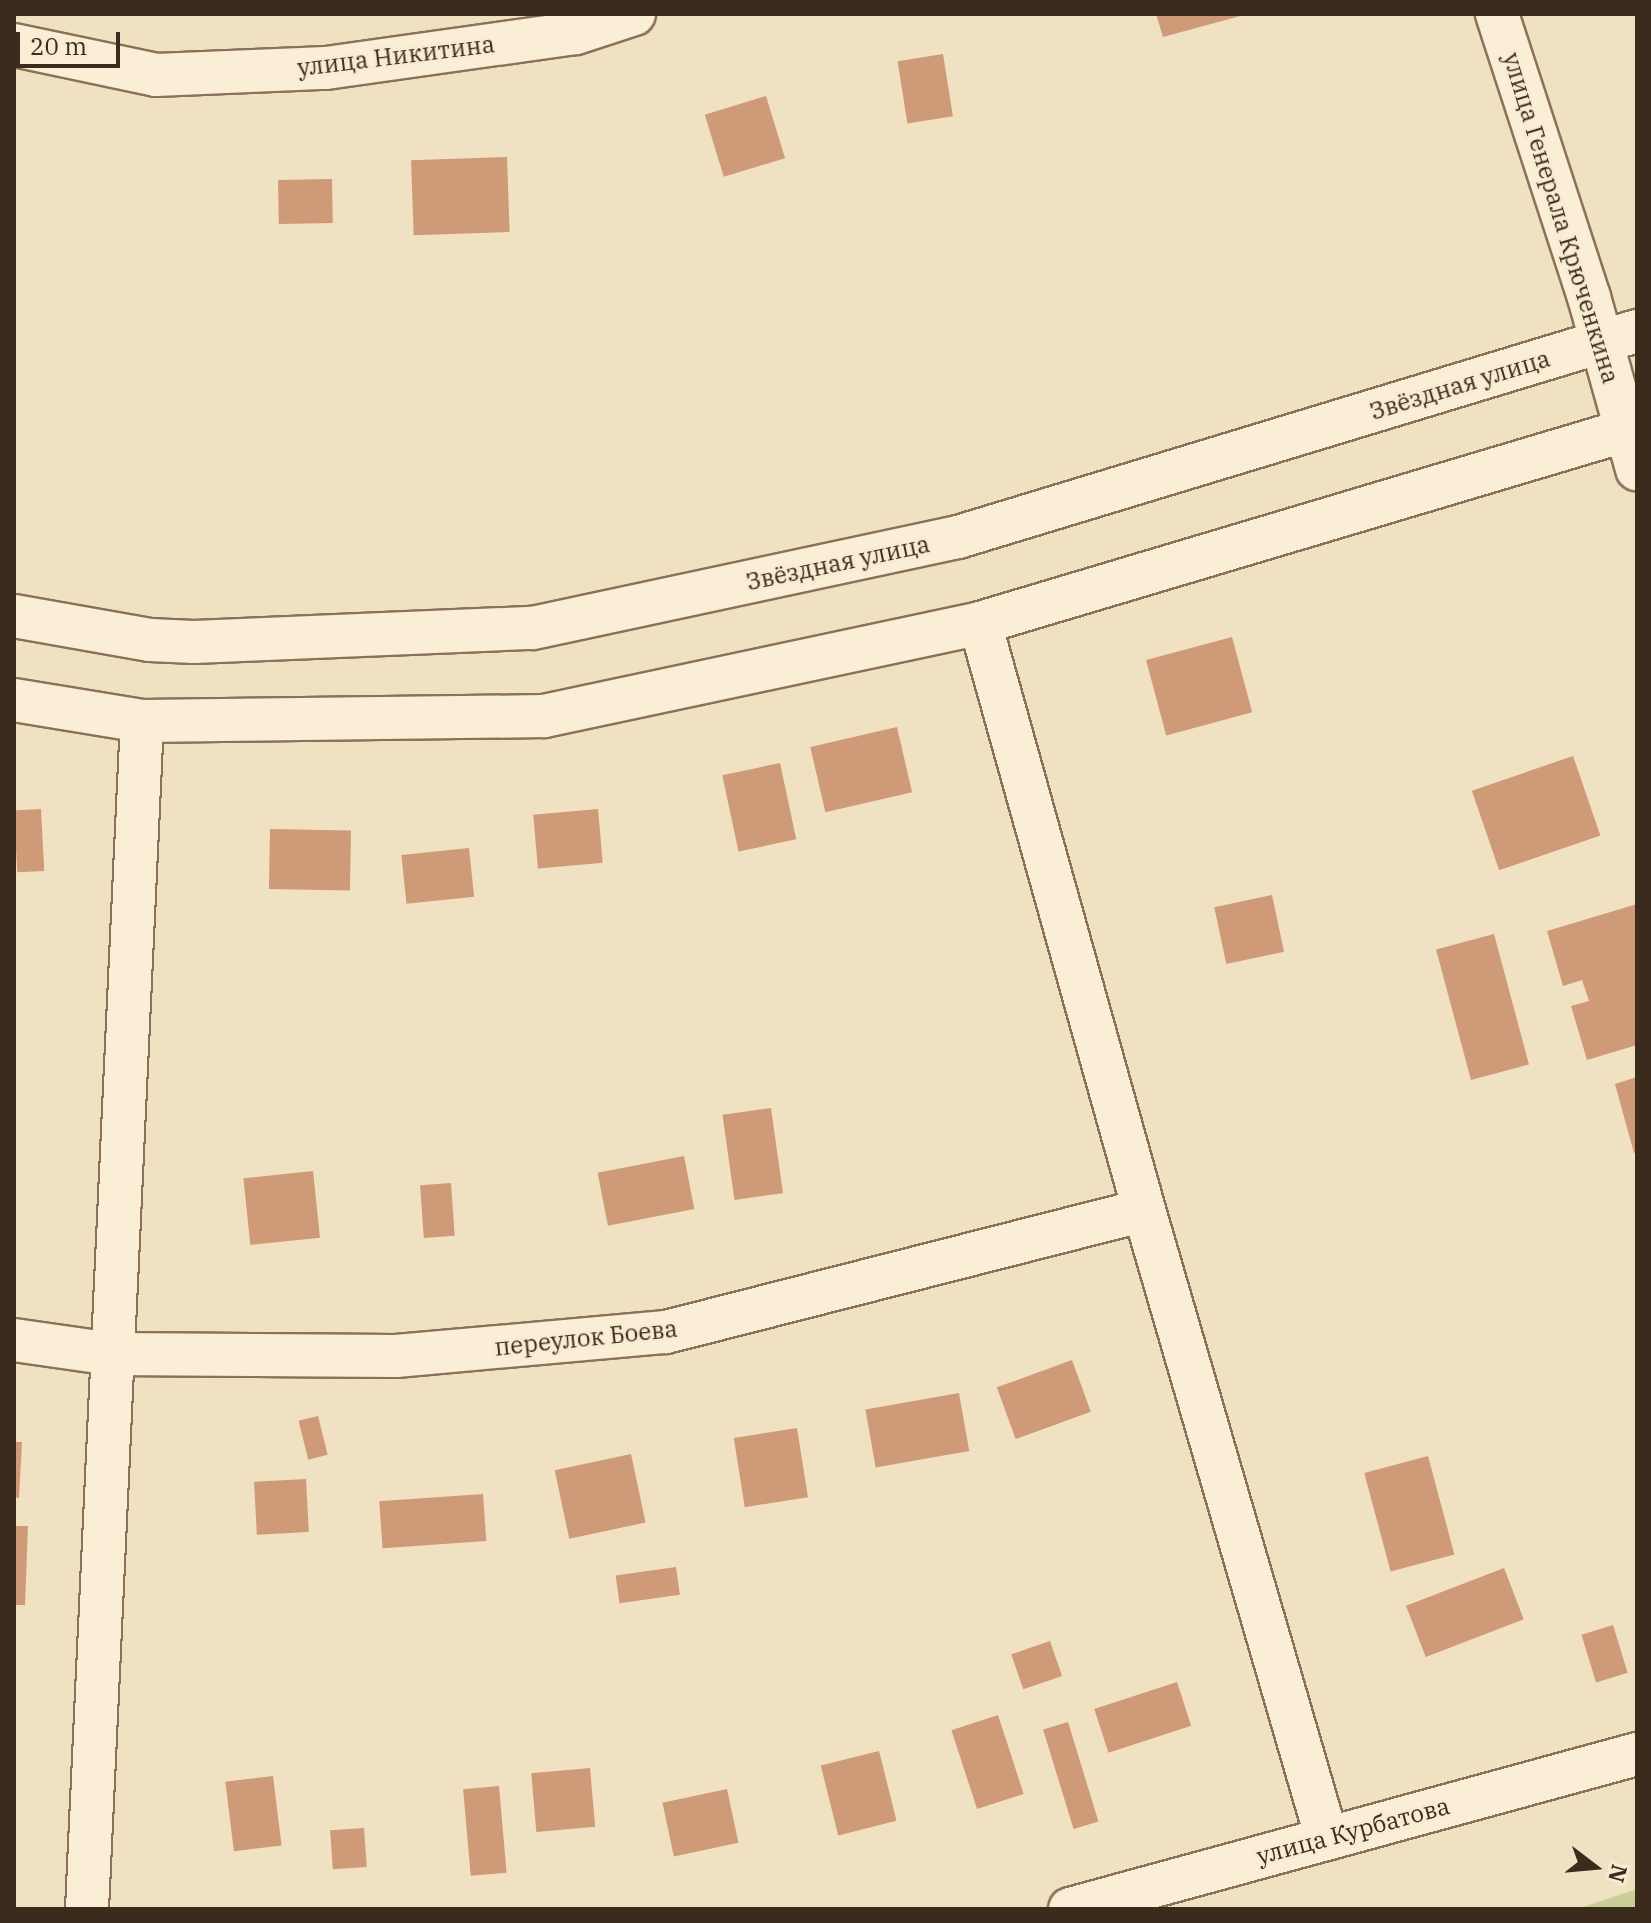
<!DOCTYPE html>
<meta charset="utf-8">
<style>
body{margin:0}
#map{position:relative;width:1651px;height:1923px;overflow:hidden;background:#f0e1c2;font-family:"IBM Plex Serif",serif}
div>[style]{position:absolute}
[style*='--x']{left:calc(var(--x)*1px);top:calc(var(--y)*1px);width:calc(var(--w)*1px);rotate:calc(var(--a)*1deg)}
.green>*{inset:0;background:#c9ce96}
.building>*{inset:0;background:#cf9a77;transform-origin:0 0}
.roads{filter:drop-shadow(2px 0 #8a7259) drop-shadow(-2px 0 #8a7259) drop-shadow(0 2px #8a7259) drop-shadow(0 -2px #8a7259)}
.minor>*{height:42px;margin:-21px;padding:0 21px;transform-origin:21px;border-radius:21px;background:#faefd6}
span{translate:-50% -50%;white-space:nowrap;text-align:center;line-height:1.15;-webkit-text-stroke:6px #f7ecd2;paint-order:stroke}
.street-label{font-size:24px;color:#3a2b1d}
.frame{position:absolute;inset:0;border:16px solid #3a2b1d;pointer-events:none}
.north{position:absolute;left:1555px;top:1827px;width:80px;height:80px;-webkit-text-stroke:6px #f7ecd2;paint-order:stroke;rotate:106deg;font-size:22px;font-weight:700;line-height:32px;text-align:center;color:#3a2b1d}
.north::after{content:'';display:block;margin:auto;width:28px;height:36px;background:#3a2b1d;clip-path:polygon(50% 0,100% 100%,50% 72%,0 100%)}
.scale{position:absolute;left:16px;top:32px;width:104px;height:36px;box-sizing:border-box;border:4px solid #3a2b1d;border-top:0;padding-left:10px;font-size:24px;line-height:28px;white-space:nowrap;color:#3a2b1d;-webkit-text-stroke:6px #f7ecd2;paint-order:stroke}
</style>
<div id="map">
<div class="green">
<i style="clip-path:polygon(1637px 1889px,1637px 1909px,1577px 1909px)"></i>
</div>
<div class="building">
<i style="clip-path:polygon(1156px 14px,1243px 14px,1244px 15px,1163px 37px)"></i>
<i style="left:943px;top:54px;width:63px;height:46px;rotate:81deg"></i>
<i style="left:766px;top:96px;width:65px;height:64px;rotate:73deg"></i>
<i style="left:507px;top:157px;width:75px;height:96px;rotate:88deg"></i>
<i style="left:332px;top:179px;width:44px;height:54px;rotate:89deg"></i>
<i style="left:1232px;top:637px;width:78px;height:89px;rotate:75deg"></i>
<i style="left:897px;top:727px;width:67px;height:89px;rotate:77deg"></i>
<i style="left:1573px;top:756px;width:84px;height:107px;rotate:71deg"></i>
<i style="left:780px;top:763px;width:78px;height:59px;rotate:78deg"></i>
<i style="left:41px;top:809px;width:62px;height:27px;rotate:87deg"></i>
<i style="left:598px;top:809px;width:54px;height:65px;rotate:85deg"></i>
<i style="left:270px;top:829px;width:81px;height:60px;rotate:1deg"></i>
<i style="left:469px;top:848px;width:49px;height:68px;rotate:84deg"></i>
<i style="left:1272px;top:895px;width:58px;height:59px;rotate:78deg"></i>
<i style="clip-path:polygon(1637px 904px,1637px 1045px,1587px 1060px,1571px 1006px,1589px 1001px,1582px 980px,1563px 986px,1547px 931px)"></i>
<i style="left:1494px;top:934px;width:135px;height:60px;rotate:75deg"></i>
<i style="clip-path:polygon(1637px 1077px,1637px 1152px,1634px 1153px,1615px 1084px)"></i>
<i style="left:771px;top:1108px;width:86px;height:49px;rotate:82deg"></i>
<i style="left:684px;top:1156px;width:54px;height:88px;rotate:79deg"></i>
<i style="left:313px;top:1171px;width:67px;height:70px;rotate:84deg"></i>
<i style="left:451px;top:1183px;width:53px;height:31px;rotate:86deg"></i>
<i style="left:1072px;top:1360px;width:55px;height:80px;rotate:70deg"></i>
<i style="left:959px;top:1393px;width:59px;height:95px;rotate:80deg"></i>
<i style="left:318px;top:1416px;width:40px;height:20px;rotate:76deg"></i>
<i style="left:797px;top:1428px;width:70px;height:64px;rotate:81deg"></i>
<i style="clip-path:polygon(14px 1442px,22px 1442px,19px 1498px,14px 1497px)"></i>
<i style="left:631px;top:1454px;width:70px;height:78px;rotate:78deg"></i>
<i style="left:1428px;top:1456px;width:102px;height:66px;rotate:75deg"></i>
<i style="left:306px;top:1479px;width:53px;height:52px;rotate:87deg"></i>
<i style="left:483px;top:1494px;width:47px;height:104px;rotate:86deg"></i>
<i style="clip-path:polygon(14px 1526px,28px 1526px,25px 1605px,14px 1605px)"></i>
<i style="left:676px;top:1567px;width:28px;height:61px;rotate:82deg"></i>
<i style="left:1504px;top:1568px;width:55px;height:105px;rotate:69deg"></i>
<i style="left:1613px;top:1625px;width:50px;height:33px;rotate:73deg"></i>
<i style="left:1050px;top:1641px;width:37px;height:41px;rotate:71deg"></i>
<i style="left:1177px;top:1682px;width:46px;height:87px;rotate:72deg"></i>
<i style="left:998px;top:1715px;width:83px;height:49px;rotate:72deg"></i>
<i style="left:1068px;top:1722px;width:104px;height:26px;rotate:73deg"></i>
<i style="left:879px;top:1751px;width:72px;height:60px;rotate:76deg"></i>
<i style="left:590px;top:1768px;width:59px;height:59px;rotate:85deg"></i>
<i style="left:273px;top:1776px;width:70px;height:48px;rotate:83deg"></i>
<i style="left:499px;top:1786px;width:87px;height:36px;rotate:85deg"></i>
<i style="left:727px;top:1789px;width:55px;height:66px;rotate:78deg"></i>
<i style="left:364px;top:1828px;width:39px;height:34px;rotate:86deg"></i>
</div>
<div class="roads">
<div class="minor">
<i style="--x:1497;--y:14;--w:298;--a:72"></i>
<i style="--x:1589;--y:297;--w:179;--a:74.4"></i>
<i style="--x:14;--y:45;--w:145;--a:11.9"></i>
<i style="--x:156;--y:75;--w:170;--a:-2.4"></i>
<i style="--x:326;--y:68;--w:252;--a:-8"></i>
<i style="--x:576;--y:33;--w:61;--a:-18.1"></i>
<i style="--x:14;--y:616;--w:138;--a:10"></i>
<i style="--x:150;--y:640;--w:44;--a:2.6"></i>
<i style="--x:194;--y:642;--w:339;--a:-2.4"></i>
<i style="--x:533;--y:628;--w:435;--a:-12.1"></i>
<i style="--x:958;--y:537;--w:710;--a:-16.88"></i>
<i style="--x:980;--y:623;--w:609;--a:74.39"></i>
<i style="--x:1144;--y:1210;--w:655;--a:73.78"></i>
<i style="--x:14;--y:700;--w:130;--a:9.3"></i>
<i style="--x:142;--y:721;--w:402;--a:-0.7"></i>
<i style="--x:544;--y:716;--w:446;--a:-12"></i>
<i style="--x:980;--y:623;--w:686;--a:-16.61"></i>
<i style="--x:14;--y:1340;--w:99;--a:8.1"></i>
<i style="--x:112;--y:1354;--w:284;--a:0.4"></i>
<i style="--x:396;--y:1356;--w:271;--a:-5.1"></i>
<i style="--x:666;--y:1332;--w:493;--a:-14.3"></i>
<i style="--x:87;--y:1909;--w:1189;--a:-87.35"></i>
<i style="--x:1070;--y:1909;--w:588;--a:-15.29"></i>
</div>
</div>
<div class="street-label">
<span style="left:396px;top:56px;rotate:-7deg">улица Никитина</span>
<span style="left:1561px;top:218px;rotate:73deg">улица Генерала Крюченкина</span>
<span style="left:1460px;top:385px;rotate:-17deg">Звёздная улица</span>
<span style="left:838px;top:563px;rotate:-12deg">Звёздная улица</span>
<span style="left:586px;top:1338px;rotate:-6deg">переулок Боева</span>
<span style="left:1353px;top:1831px;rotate:-15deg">улица Курбатова</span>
</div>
<div class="frame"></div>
<div class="north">N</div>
<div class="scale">20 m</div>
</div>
